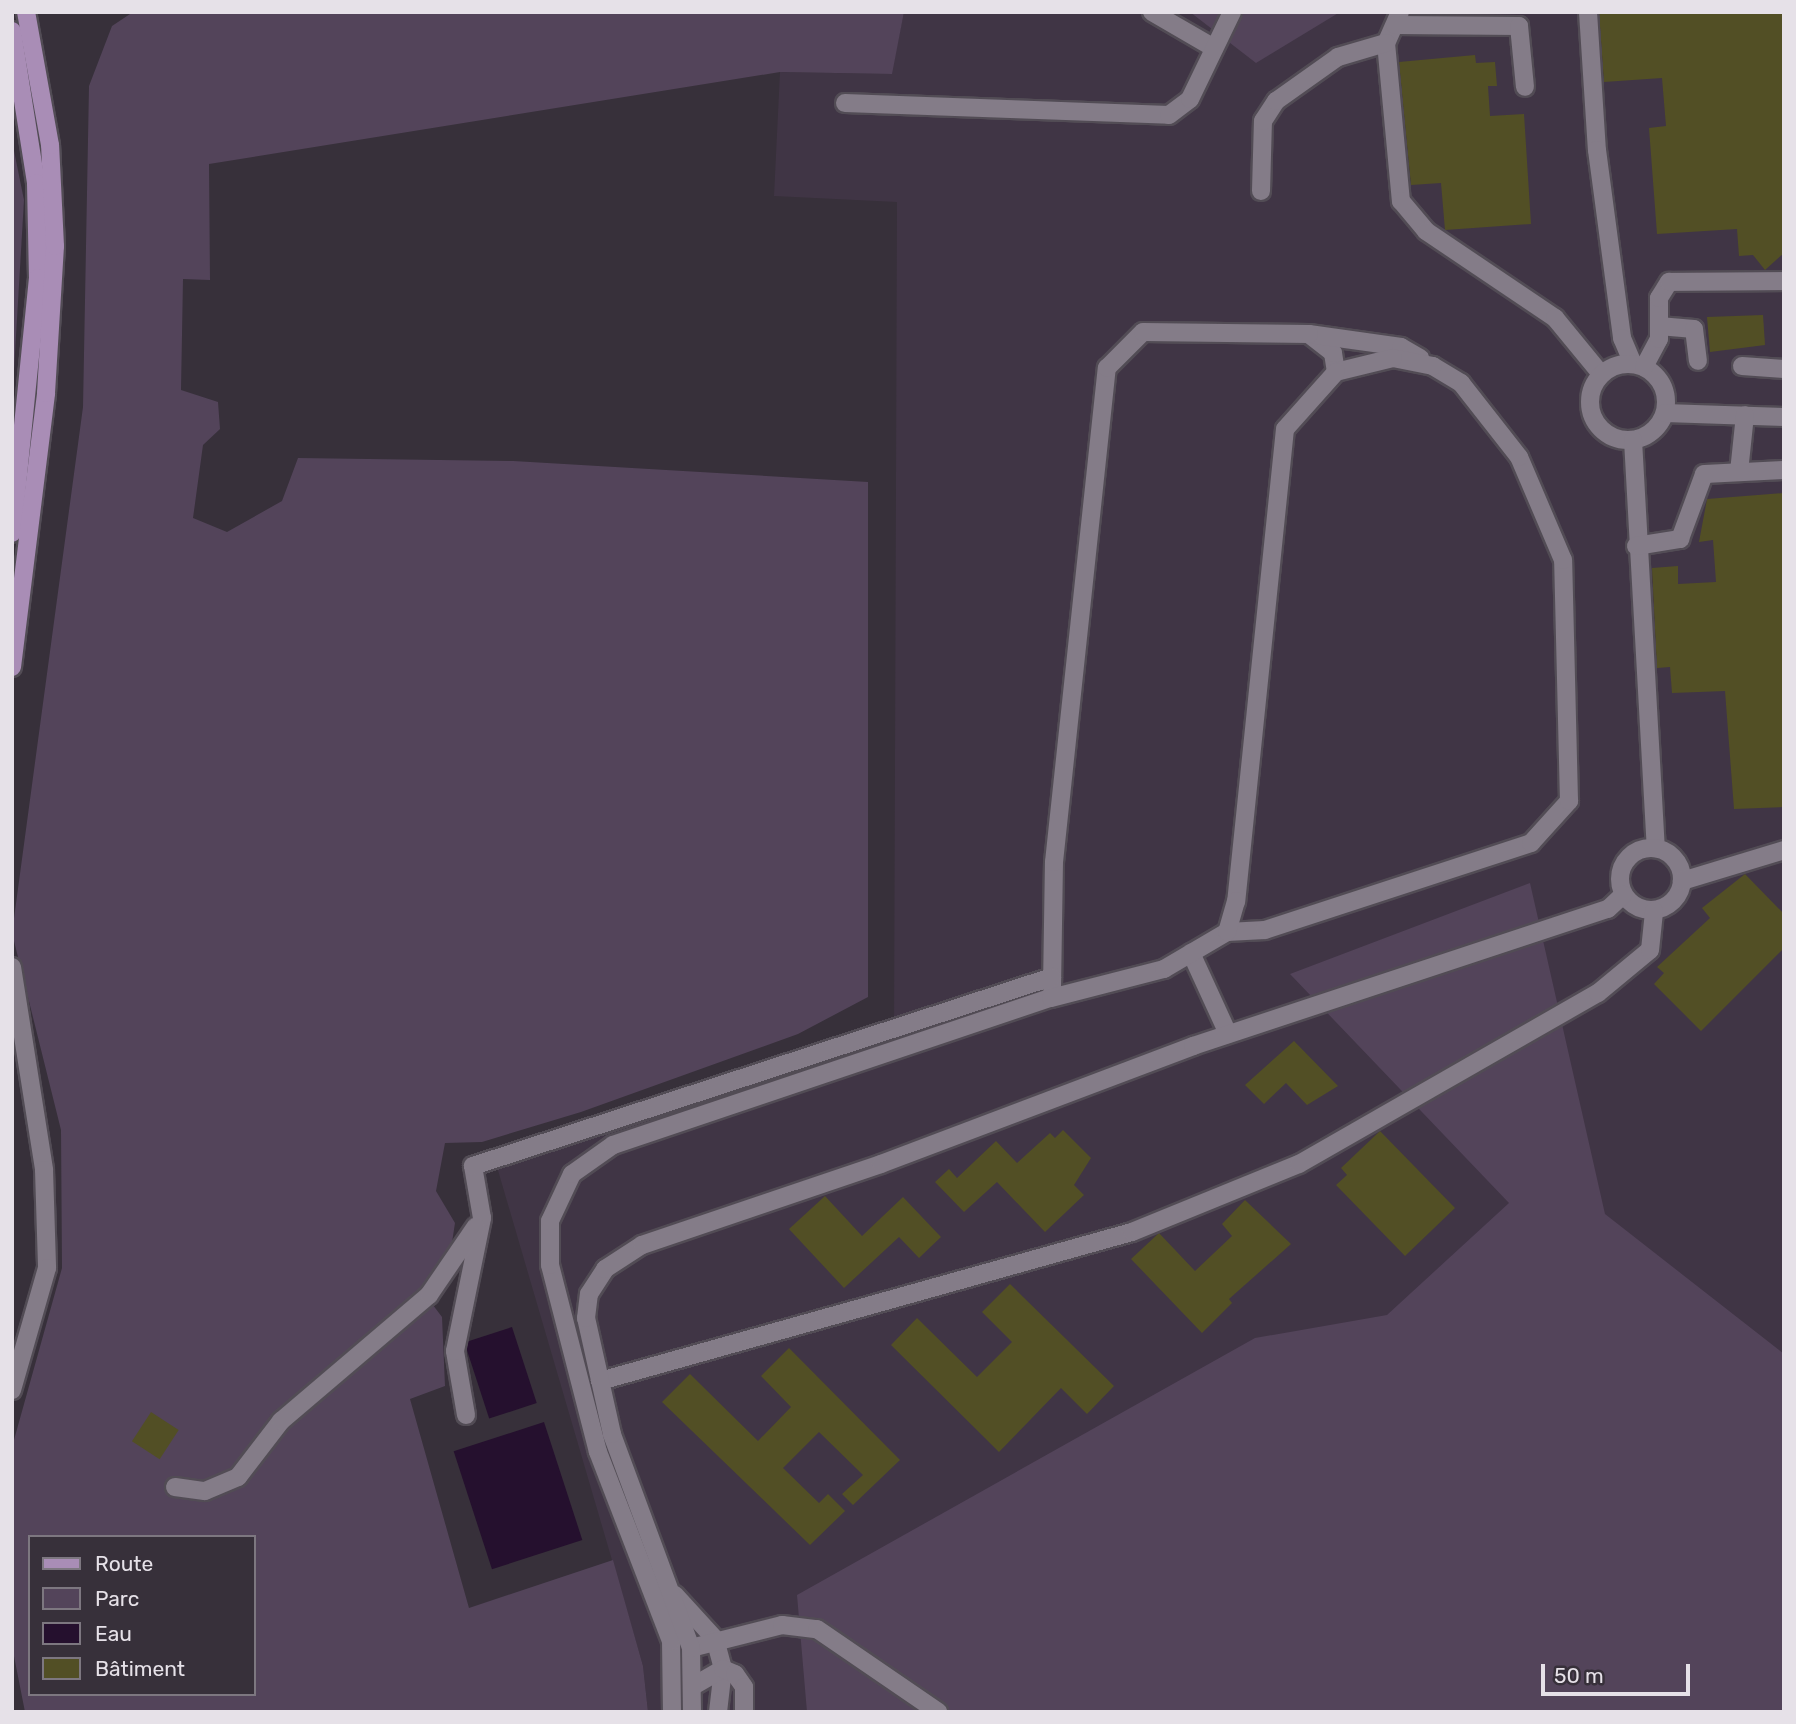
<!DOCTYPE html>
<meta charset="utf-8">
<style>
body{margin:0}
#map{position:relative;width:1796px;height:1724px;overflow:hidden;background:#37303a;font-family:Rubik,sans-serif}
div>[style]{position:absolute}
[style*='--x']{left:calc(var(--x)*1px);top:calc(var(--y)*1px);width:calc(var(--w)*1px);rotate:calc(var(--a)*1deg)}
.built>*{inset:0;background:#403545}
.green>*{inset:0;background:#53445a}
.water>*{inset:0;background:#25102e;transform-origin:0 0}
.building>*{inset:0;background:#524f25;transform-origin:0 0}
.roads{filter:drop-shadow(2px 0 #524c55) drop-shadow(-2px 0 #524c55) drop-shadow(0 2px #524c55) drop-shadow(0 -2px #524c55)}
.minor>*{height:18px;margin:-9px;padding:0 9px;transform-origin:9px;border-radius:9px;background:#847c88}
.minor>.ring{margin:-9px;padding:0;box-sizing:content-box;background:none;border:18px solid #847c88;border-radius:50%}
.major>*{height:18px;margin:-9px;padding:0 9px;transform-origin:9px;border-radius:9px;background:#a98db6}
span{translate:-50% -50%;white-space:nowrap;text-align:center;line-height:1.15;-webkit-text-stroke:5px #37303a;paint-order:stroke}
.frame{position:absolute;inset:0;border:14px solid #e6e1e8;pointer-events:none}
.legend{position:absolute;left:28px;top:1535px;width:228px;height:161px;box-sizing:border-box;background:#37303a;border:2px solid #7d7780;margin:0;padding:9px 12px;list-style:none;font-size:21px;color:#e6e1e8}
.legend li{display:flex;align-items:center;gap:14px;height:35px}
.legend b{width:35px;border:2px solid #7d7780}
.scale{position:absolute;left:1541px;top:1664px;width:149px;height:32px;box-sizing:border-box;border:4px solid #e6e1e8;border-top:0;padding-left:9px;font-size:21px;line-height:24px;white-space:nowrap;color:#e6e1e8;-webkit-text-stroke:5px #37303a;paint-order:stroke}
</style>
<div id="map">
<div class="built">
<i style="clip-path:polygon(904px 12px,1784px 12px,1784px 1712px,648px 1712px,643px 1666px,497px 1167px,894px 1035px,897px 202px,774px 196px,780px 72px,891px 74px)"></i>
</div>
<div class="green">
<i style="clip-path:polygon(evenodd,133px 12px,904px 12px,892px 74px,780px 72px,209px 164px,210px 280px,183px 279px,181px 390px,218px 402px,220px 429px,203px 445px,193px 518px,227px 532px,282px 501px,298px 458px,513px 461px,868px 482px,868px 997px,798px 1034px,581px 1112px,482px 1142px,445px 1143px,436px 1191px,455px 1223px,451px 1249px,420px 1288px,442px 1317px,445px 1386px,410px 1399px,469px 1608px,613px 1560px,643px 1666px,648px 1712px,25px 1712px,12px 1646px,12px 1447px,62px 1268px,61px 1130px,12px 933px,83px 407px,89px 86px,112px 26px,133px 12px,30px 1537px,254px 1537px,254px 1694px,30px 1694px,30px 1537px)"></i>
<i style="clip-path:polygon(1190px 12px,1340px 12px,1256px 63px)"></i>
<i style="clip-path:polygon(12px 141px,24px 200px,12px 404px)"></i>
<i style="clip-path:polygon(1530px 883px,1605px 1214px,1784px 1354px,1784px 1712px,807px 1712px,797px 1595px,1255px 1338px,1387px 1315px,1509px 1203px,1290px 974px)"></i>
</div>
<div class="water">
<i style="left:512px;top:1327px;width:80px;height:50px;rotate:72deg"></i>
<i style="left:544px;top:1422px;width:124px;height:95px;rotate:72deg"></i>
</div>
<div class="building">
<i style="clip-path:polygon(1599px 12px,1784px 12px,1784px 253px,1765px 270px,1753px 255px,1739px 256px,1737px 229px,1657px 234px,1649px 128px,1666px 126px,1662px 78px,1604px 82px)"></i>
<i style="clip-path:polygon(1475px 55px,1476px 63px,1495px 62px,1497px 86px,1488px 86px,1490px 116px,1524px 114px,1531px 224px,1445px 230px,1441px 183px,1411px 185px,1399px 62px)"></i>
<i style="clip-path:polygon(1763px 315px,1765px 345px,1710px 352px,1707px 317px)"></i>
<i style="clip-path:polygon(1784px 493px,1784px 807px,1734px 809px,1725px 691px,1672px 693px,1670px 667px,1657px 668px,1652px 568px,1678px 566px,1678px 584px,1716px 582px,1713px 540px,1699px 542px,1707px 499px)"></i>
<i style="clip-path:polygon(1745px 874px,1784px 914px,1784px 948px,1701px 1031px,1654px 984px,1664px 973px,1657px 967px,1710px 918px,1702px 908px)"></i>
<i style="clip-path:polygon(1294px 1041px,1338px 1086px,1307px 1105px,1286px 1083px,1264px 1104px,1245px 1085px)"></i>
<i style="clip-path:polygon(1063px 1130px,1091px 1158px,1074px 1185px,1084px 1195px,1045px 1232px,997px 1182px,964px 1212px,935px 1182px,949px 1169px,957px 1178px,996px 1141px,1017px 1163px,1050px 1133px,1055px 1138px)"></i>
<i style="clip-path:polygon(1380px 1131px,1455px 1208px,1405px 1256px,1336px 1185px,1347px 1175px,1341px 1168px)"></i>
<i style="clip-path:polygon(825px 1196px,862px 1236px,903px 1197px,941px 1237px,919px 1258px,899px 1237px,844px 1288px,789px 1229px)"></i>
<i style="clip-path:polygon(1245px 1200px,1291px 1244px,1229px 1299px,1232px 1303px,1202px 1333px,1131px 1259px,1159px 1233px,1195px 1271px,1232px 1236px,1222px 1224px)"></i>
<i style="clip-path:polygon(1010px 1284px,1114px 1386px,1087px 1414px,1061px 1388px,999px 1452px,891px 1345px,917px 1318px,977px 1377px,1012px 1342px,982px 1312px)"></i>
<i style="clip-path:polygon(789px 1348px,900px 1460px,853px 1505px,842px 1494px,863px 1475px,819px 1432px,783px 1468px,819px 1503px,828px 1494px,845px 1511px,810px 1545px,662px 1402px,690px 1374px,758px 1441px,791px 1407px,761px 1376px)"></i>
<i style="left:151px;top:1412px;width:33px;height:35px;rotate:33deg"></i>
</div>
<div class="roads">
<div class="minor">
<i style="--x:1152;--y:12;--w:72;--a:30.1"></i>
<i style="--x:1400;--y:12;--w:34;--a:114"></i>
<i style="--x:1386;--y:43;--w:159;--a:84.6"></i>
<i style="--x:1401;--y:201;--w:39;--a:50"></i>
<i style="--x:1426;--y:231;--w:156;--a:34"></i>
<i style="--x:1555;--y:318;--w:72;--a:50.6"></i>
<i style="--x:1588;--y:12;--w:138;--a:86.3"></i>
<i style="--x:1597;--y:150;--w:190;--a:82.4"></i>
<i style="--x:1622;--y:338;--w:28;--a:67"></i>
<i style="--x:1395;--y:25;--w:124;--a:0.5"></i>
<i style="--x:1519;--y:26;--w:61;--a:84.4"></i>
<i style="--x:845;--y:103;--w:324;--a:2.1"></i>
<i style="--x:1169;--y:115;--w:26;--a:-37"></i>
<i style="--x:1190;--y:99;--w:97;--a:-64.2"></i>
<i style="--x:1261;--y:191;--w:70;--a:-88.4"></i>
<i style="--x:1263;--y:121;--w:24;--a:-57"></i>
<i style="--x:1276;--y:101;--w:76;--a:-35.4"></i>
<i style="--x:1338;--y:57;--w:50;--a:-16.3"></i>
<i style="--x:1659;--y:326;--w:35;--a:5"></i>
<i style="--x:1694;--y:329;--w:32;--a:83"></i>
<i class="ring" style="left:1590px;top:364px;width:58px;height:58px"></i>
<i style="--x:1742;--y:366;--w:42;--a:4.1"></i>
<i style="--x:1644;--y:367;--w:32;--a:-62"></i>
<i style="--x:1659;--y:339;--w:41;--a:-90"></i>
<i style="--x:1659;--y:298;--w:19;--a:-58"></i>
<i style="--x:1669;--y:282;--w:115;--a:-0.5"></i>
<i style="--x:1336;--y:372;--w:19;--a:-99"></i>
<i style="--x:1333;--y:353;--w:31;--a:-142"></i>
<i style="--x:1309;--y:334;--w:93;--a:8"></i>
<i style="--x:1401;--y:347;--w:22;--a:30"></i>
<i style="--x:1665;--y:413;--w:119;--a:1.9"></i>
<i style="--x:1633;--y:440;--w:409;--a:86.8"></i>
<i style="--x:1739;--y:472;--w:57;--a:-84"></i>
<i style="--x:1636;--y:546;--w:45;--a:-9"></i>
<i style="--x:1680;--y:539;--w:69;--a:-69.7"></i>
<i style="--x:1704;--y:474;--w:80;--a:-2.9"></i>
<i class="ring" style="left:1620px;top:848px;width:44px;height:44px"></i>
<i style="--x:1682;--y:881;--w:107;--a:-16.9"></i>
<i style="--x:1191;--y:953;--w:89;--a:65.4"></i>
<i style="--x:12;--y:967;--w:206;--a:81"></i>
<i style="--x:44;--y:1170;--w:98;--a:88.2"></i>
<i style="--x:47;--y:1268;--w:127;--a:106"></i>
<i style="--x:1052;--y:988;--w:126;--a:-89.1"></i>
<i style="--x:1054;--y:862;--w:497;--a:-83.9"></i>
<i style="--x:1107;--y:368;--w:51;--a:-45"></i>
<i style="--x:1143;--y:332;--w:166;--a:0.7"></i>
<i style="--x:600;--y:1381;--w:552;--a:-15.65"></i>
<i style="--x:1132;--y:1232;--w:180;--a:-22.2"></i>
<i style="--x:1299;--y:1164;--w:344;--a:-29.8"></i>
<i style="--x:1598;--y:993;--w:67;--a:-39.6"></i>
<i style="--x:1650;--y:950;--w:39;--a:-84"></i>
<i style="--x:466;--y:1415;--w:65;--a:-99.8"></i>
<i style="--x:455;--y:1351;--w:136;--a:-78.5"></i>
<i style="--x:482;--y:1218;--w:53;--a:-99.8"></i>
<i style="--x:473;--y:1166;--w:609;--a:-18.08"></i>
<i style="--x:175;--y:1487;--w:30;--a:8"></i>
<i style="--x:205;--y:1491;--w:36;--a:-23"></i>
<i style="--x:238;--y:1477;--w:71;--a:-52.5"></i>
<i style="--x:281;--y:1421;--w:194;--a:-40.4"></i>
<i style="--x:429;--y:1295;--w:83;--a:-55.7"></i>
<i style="--x:675;--y:1595;--w:59;--a:47.7"></i>
<i style="--x:715;--y:1639;--w:31;--a:75"></i>
<i style="--x:723;--y:1669;--w:43;--a:96.6"></i>
<i style="--x:691;--y:1648;--w:94;--a:-14.2"></i>
<i style="--x:782;--y:1625;--w:35;--a:7"></i>
<i style="--x:817;--y:1629;--w:147;--a:34.4"></i>
<i style="--x:695;--y:1685;--w:32;--a:-30"></i>
<i style="--x:723;--y:1669;--w:13;--a:23"></i>
<i style="--x:735;--y:1674;--w:16;--a:55"></i>
<i style="--x:744;--y:1687;--w:25;--a:90"></i>
<i style="--x:672;--y:1712;--w:71;--a:-90.8"></i>
<i style="--x:671;--y:1641;--w:203;--a:-111.1"></i>
<i style="--x:598;--y:1452;--w:193;--a:-104.4"></i>
<i style="--x:550;--y:1265;--w:44;--a:-90"></i>
<i style="--x:550;--y:1221;--w:52;--a:-64.9"></i>
<i style="--x:572;--y:1174;--w:50;--a:-35.3"></i>
<i style="--x:613;--y:1145;--w:462;--a:-18.6"></i>
<i style="--x:1051;--y:998;--w:117;--a:-14.4"></i>
<i style="--x:1164;--y:969;--w:73;--a:-30.4"></i>
<i style="--x:1227;--y:932;--w:38;--a:-3"></i>
<i style="--x:1265;--y:930;--w:280;--a:-18.1"></i>
<i style="--x:1531;--y:843;--w:57;--a:-47.9"></i>
<i style="--x:1569;--y:801;--w:241;--a:-91.4"></i>
<i style="--x:1563;--y:560;--w:112;--a:-113.1"></i>
<i style="--x:1519;--y:457;--w:94;--a:-128.1"></i>
<i style="--x:1461;--y:383;--w:33;--a:-149"></i>
<i style="--x:1433;--y:366;--w:41;--a:-168.7"></i>
<i style="--x:1393;--y:358;--w:59;--a:166.2"></i>
<i style="--x:1336;--y:372;--w:76;--a:131.8"></i>
<i style="--x:1285;--y:429;--w:475;--a:95.9"></i>
<i style="--x:1236;--y:901;--w:32;--a:106"></i>
<i style="--x:692;--y:1712;--w:64;--a:-90.9"></i>
<i style="--x:691;--y:1648;--w:228;--a:-110.3"></i>
<i style="--x:612;--y:1434;--w:119;--a:-102.6"></i>
<i style="--x:586;--y:1318;--w:24;--a:-83"></i>
<i style="--x:589;--y:1294;--w:30;--a:-57"></i>
<i style="--x:605;--y:1269;--w:44;--a:-33"></i>
<i style="--x:642;--y:1245;--w:252;--a:-18.7"></i>
<i style="--x:881;--y:1164;--w:334;--a:-20.7"></i>
<i style="--x:1193;--y:1046;--w:437;--a:-18.3"></i>
<i style="--x:1608;--y:909;--w:21;--a:-43"></i>
</div>
<div class="major">
<i style="--x:12;--y:31;--w:154;--a:81"></i>
<i style="--x:36;--y:183;--w:95;--a:88.8"></i>
<i style="--x:38;--y:278;--w:256;--a:95.8"></i>
<i style="--x:12;--y:667;--w:276;--a:-82.9"></i>
<i style="--x:46;--y:393;--w:147;--a:-86.5"></i>
<i style="--x:55;--y:246;--w:101;--a:-92.8"></i>
<i style="--x:50;--y:145;--w:135;--a:-100.2"></i>
</div>
</div>
<div class="frame"></div>
<ul class="legend">
<li><b style="height:9px;background:#a98db6"></b>Route</li>
<li><b style="height:19px;background:#53445a"></b>Parc</li>
<li><b style="height:19px;background:#25102e"></b>Eau</li>
<li><b style="height:19px;background:#524f25"></b>Bâtiment</li>
</ul>
<div class="scale">50 m</div>
</div>
